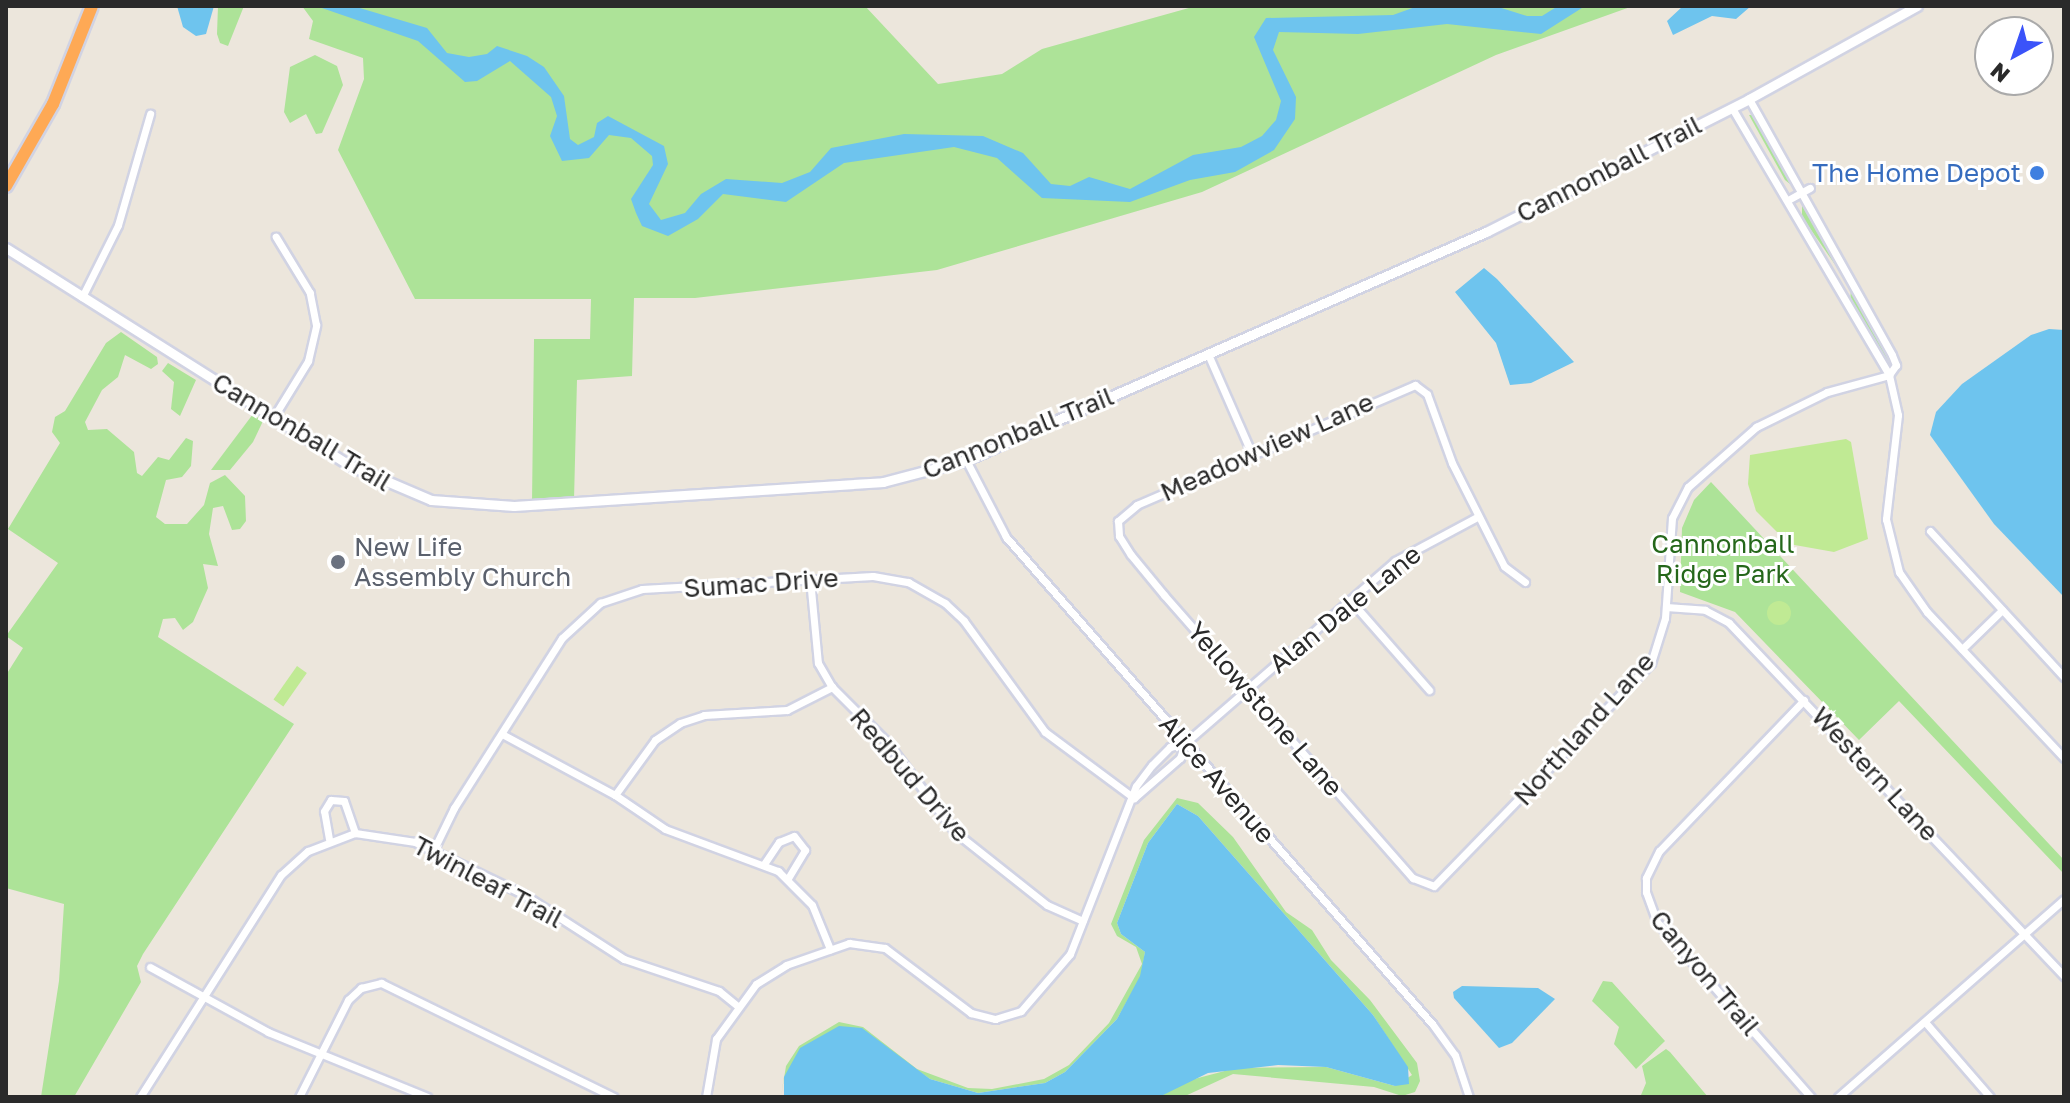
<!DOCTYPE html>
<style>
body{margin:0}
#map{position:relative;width:2070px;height:1103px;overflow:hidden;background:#ece6dc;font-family:"Golos Text",sans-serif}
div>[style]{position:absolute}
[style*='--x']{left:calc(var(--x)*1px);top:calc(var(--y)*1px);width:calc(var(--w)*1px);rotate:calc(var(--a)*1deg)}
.green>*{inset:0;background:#ade398}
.pitch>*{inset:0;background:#c0ea94;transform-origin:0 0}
.round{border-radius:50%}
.water>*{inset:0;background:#6ec4ee}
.roads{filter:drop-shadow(2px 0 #d1d3e3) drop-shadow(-2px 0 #d1d3e3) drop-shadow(0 2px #d1d3e3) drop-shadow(0 -2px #d1d3e3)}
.street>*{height:7px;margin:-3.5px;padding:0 3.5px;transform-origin:3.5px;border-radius:3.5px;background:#fff}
.secondary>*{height:9px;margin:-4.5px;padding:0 4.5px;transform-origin:4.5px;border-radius:4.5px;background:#fff}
.highway>*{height:12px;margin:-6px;padding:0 6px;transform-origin:6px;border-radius:6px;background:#fea955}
.dots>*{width:22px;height:22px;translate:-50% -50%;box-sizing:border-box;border:4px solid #fff;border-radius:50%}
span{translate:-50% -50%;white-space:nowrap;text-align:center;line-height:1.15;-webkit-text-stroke:6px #fff;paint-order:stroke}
.street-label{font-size:26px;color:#2a2a2a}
.shop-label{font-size:26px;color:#366cbe}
.right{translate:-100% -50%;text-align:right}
.park-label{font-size:26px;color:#25671a}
.worship-label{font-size:26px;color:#5b616d}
.left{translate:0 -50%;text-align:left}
.frame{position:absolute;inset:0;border:8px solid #2a2a2a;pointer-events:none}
.north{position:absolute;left:1974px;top:16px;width:80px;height:80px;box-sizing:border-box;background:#fff;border:2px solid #aaa;border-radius:50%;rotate:220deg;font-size:22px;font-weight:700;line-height:32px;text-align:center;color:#2a2a2a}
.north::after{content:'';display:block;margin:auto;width:28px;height:36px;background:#3b53f9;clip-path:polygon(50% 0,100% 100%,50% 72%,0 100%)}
</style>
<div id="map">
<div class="green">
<i style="clip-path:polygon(218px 6px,244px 6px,228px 46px,220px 43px,217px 34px)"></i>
<i style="clip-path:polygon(302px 6px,865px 6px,938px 84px,1002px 74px,1042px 49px,1196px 6px,1633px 6px,1496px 55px,1202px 192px,937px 270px,695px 298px,634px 298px,632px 376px,577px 380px,574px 500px,532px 502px,534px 339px,590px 339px,591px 299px,415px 299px,338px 150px,364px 79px,363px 58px,309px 39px,313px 21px)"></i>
<i style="clip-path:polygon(315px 55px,337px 66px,343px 85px,322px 133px,316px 134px,306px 114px,290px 123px,284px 112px,290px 67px)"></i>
<i style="clip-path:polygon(1749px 115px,1754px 115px,1795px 188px,1785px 180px)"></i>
<i style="clip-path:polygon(1802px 200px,1844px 274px,1843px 276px,1802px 217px)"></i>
<i style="clip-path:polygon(1851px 288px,1879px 338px,1890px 366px,1850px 306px)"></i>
<i style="clip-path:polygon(121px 332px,157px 357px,158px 364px,151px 369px,125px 355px,118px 377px,102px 390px,85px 422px,88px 430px,107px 429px,134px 452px,137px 473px,142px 476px,158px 457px,169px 460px,186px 438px,193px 441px,191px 466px,182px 477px,166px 480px,156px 517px,165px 524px,187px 524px,204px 505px,210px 483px,225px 475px,245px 496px,246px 521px,240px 529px,232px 530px,223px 506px,213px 508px,209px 534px,218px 566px,203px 564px,208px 588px,193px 622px,183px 630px,175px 618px,163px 619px,158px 637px,294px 724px,143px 954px,137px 966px,141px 982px,74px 1097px,41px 1097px,59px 981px,64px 904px,6px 888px,6px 675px,23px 648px,6px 636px,58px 563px,8px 529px,60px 443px,52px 432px,55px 417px,65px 411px,106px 343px)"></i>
<i style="clip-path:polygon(168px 363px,196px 380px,180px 416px,171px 409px,174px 382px,162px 371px)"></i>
<i style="clip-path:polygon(253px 414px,263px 421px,253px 442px,230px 470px,211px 470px)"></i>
<i style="clip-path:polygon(1711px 482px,2064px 860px,2064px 874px,1899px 701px,1859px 740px,1735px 612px,1680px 592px,1682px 528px,1694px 500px)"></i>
<i style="clip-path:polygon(1177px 798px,1198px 803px,1233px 837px,1286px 912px,1312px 930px,1331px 960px,1370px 1000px,1417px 1063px,1420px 1081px,1415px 1092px,1402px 1096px,1374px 1087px,1233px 1074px,1183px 1097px,1159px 1097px,1183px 1082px,1236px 1068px,1326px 1067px,1395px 1086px,1412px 1075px,1373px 1015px,1198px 816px,1177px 804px,1148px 843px,1117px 923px,1121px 934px,1145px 952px,1141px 976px,1117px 1019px,1065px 1072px,1045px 1083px,978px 1093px,930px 1079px,914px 1068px,784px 1077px,781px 1097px,786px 1066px,799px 1046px,839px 1022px,863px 1027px,917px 1069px,968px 1088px,992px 1089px,1044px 1079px,1069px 1065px,1109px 1023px,1142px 964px,1136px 947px,1117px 936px,1111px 924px,1144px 840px)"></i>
<i style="clip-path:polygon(1603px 981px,1612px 982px,1665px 1041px,1636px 1069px,1614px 1044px,1619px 1027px,1592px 1001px)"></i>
<i style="clip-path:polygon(1666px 1049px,1670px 1052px,1708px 1097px,1641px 1095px,1646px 1083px,1642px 1066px)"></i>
</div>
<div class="pitch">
<i style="clip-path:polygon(1846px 439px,1851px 442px,1868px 539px,1834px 552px,1789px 544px,1756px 511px,1748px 484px,1750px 455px)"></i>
<i class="round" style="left:1767px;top:601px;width:24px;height:24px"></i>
<i style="left:297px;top:666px;width:12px;height:41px;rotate:35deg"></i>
</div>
<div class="water">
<i style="clip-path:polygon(177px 6px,214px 6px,206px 34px,196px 36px,183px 27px)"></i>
<i style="clip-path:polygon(316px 6px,353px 6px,427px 28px,447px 53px,469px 57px,487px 54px,497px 46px,527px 56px,544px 67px,564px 96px,570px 139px,578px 145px,594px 137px,597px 123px,608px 116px,664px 146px,668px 164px,649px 204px,661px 220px,685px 213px,701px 194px,726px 179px,782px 183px,810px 172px,831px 148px,904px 134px,983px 136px,1023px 153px,1051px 184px,1070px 186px,1089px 177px,1130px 189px,1193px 155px,1241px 147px,1262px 136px,1276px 120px,1281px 101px,1254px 37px,1266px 18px,1393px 15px,1418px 6px,1495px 6px,1527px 16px,1542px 16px,1558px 6px,1585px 6px,1541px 34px,1447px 24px,1358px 34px,1279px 32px,1273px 50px,1296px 97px,1295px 119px,1274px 150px,1235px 172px,1190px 180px,1130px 202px,1042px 198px,997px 158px,954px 147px,844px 163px,786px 202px,723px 194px,698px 219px,668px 236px,642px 226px,636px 213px,631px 199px,653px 165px,652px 156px,631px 138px,609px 135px,589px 158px,562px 161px,550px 136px,557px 116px,551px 97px,510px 61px,477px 81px,465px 82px,418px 41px)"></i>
<i style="clip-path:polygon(1683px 6px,1751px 6px,1736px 19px,1712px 16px,1673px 35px,1667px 21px)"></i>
<i style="clip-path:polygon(1484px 268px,1497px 279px,1574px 362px,1531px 383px,1510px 385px,1496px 343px,1455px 292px)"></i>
<i style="clip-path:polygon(2049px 329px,2064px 330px,2064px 597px,1994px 524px,1930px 435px,1936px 412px,1962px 384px,2031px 335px)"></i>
<i style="clip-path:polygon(1177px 804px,1198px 816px,1373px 1015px,1408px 1067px,1409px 1084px,1395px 1086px,1326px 1067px,1278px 1065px,1208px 1073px,1159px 1097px,784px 1097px,784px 1077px,800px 1048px,839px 1026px,862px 1028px,930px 1079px,978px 1093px,1045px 1083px,1065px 1072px,1117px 1019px,1140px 976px,1145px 952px,1121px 934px,1117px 923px,1148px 843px)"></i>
<i style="clip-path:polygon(1462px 986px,1538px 988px,1555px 999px,1512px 1043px,1499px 1048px,1454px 998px,1453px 992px)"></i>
</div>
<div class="roads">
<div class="street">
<i style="--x:1749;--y:99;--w:293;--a:60.8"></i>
<i style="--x:1892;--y:355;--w:11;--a:68"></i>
<i style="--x:1896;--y:365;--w:12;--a:125"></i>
<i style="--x:1732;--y:108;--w:310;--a:59.5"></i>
<i style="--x:1889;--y:375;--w:41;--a:77.3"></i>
<i style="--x:1898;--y:415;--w:105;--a:96.6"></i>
<i style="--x:1886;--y:519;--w:55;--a:76.2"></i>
<i style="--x:1899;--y:572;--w:49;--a:55"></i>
<i style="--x:1927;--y:612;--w:200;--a:46.8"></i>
<i style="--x:1788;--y:200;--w:25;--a:-29"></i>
<i style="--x:82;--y:297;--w:80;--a:-63.4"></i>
<i style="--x:118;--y:225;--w:116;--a:-73.9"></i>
<i style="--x:1208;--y:354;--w:109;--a:66.3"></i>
<i style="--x:273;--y:418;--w:67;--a:-58.4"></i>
<i style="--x:308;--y:361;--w:37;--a:-77"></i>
<i style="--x:316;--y:325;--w:33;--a:-101"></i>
<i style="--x:310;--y:293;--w:66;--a:-121.3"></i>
<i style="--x:966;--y:460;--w:87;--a:62.5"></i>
<i style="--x:1006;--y:537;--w:648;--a:48.81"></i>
<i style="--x:1433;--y:1025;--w:37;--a:54"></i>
<i style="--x:1455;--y:1055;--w:44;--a:71.6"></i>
<i style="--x:1930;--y:531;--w:198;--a:47.5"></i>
<i style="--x:810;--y:579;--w:84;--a:84.6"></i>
<i style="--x:818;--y:663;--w:28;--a:60"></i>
<i style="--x:832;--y:687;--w:76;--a:45"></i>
<i style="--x:886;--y:741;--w:114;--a:52.8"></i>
<i style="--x:955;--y:832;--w:117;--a:38.4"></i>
<i style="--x:1047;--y:905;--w:39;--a:24"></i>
<i style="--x:1525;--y:582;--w:26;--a:-143"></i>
<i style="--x:1504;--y:566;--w:115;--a:-116.8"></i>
<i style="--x:1452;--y:463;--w:73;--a:-109.9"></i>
<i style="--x:1427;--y:394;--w:15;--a:-143"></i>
<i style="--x:1415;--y:385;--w:303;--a:156.7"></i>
<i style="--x:1137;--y:505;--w:25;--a:140"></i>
<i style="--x:1118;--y:521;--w:15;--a:86"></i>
<i style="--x:1119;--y:536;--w:22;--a:58"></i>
<i style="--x:1131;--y:555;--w:52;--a:50.5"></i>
<i style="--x:1164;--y:595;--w:377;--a:48.7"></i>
<i style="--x:1413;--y:878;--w:22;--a:21"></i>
<i style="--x:1434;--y:886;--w:311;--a:-45.8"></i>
<i style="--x:1651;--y:663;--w:47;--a:-72.7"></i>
<i style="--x:1665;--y:618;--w:100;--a:-86"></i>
<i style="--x:1672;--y:518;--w:35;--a:-63"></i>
<i style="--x:1688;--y:487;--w:91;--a:-41.4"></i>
<i style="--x:1756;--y:427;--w:79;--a:-26.2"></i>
<i style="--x:1827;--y:392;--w:64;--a:-15.3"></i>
<i style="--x:1350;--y:600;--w:120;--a:48.7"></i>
<i style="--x:1666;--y:607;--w:39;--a:4"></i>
<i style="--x:1705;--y:610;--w:27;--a:28"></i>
<i style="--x:1729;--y:623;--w:487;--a:46.5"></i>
<i style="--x:1962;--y:649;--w:56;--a:-44.3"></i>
<i style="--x:1804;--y:700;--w:209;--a:133.8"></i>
<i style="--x:1659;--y:851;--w:30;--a:116"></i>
<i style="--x:1646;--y:878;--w:14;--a:90"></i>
<i style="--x:1646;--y:892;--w:32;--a:70"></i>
<i style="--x:1657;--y:922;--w:233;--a:48.7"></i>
<i style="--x:502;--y:734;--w:128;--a:28.4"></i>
<i style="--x:615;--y:795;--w:60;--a:34.2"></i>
<i style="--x:665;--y:829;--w:121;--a:20.4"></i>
<i style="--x:778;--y:871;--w:48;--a:45"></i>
<i style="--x:812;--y:905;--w:48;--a:67.8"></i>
<i style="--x:615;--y:795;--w:68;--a:-54"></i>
<i style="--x:655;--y:740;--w:30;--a:-34"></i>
<i style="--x:680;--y:723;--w:25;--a:-18"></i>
<i style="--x:704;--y:715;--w:83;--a:-3.4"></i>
<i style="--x:787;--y:710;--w:51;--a:-27.1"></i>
<i style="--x:1134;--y:798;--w:61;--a:-41"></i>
<i style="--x:1180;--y:758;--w:16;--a:-72"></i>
<i style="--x:329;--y:839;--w:28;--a:-100"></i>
<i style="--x:324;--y:811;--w:13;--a:-58"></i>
<i style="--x:331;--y:800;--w:13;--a:4"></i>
<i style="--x:344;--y:801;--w:34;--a:71"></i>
<i style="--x:433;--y:851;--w:48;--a:-64"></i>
<i style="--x:454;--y:808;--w:201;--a:-57.6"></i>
<i style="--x:562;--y:638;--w:52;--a:-42.6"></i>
<i style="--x:600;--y:603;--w:44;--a:-18.4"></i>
<i style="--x:642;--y:589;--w:231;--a:-3.2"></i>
<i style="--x:873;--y:576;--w:36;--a:10"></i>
<i style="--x:908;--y:582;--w:43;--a:29.6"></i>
<i style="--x:945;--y:603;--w:26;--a:43"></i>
<i style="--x:964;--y:621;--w:137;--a:53.9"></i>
<i style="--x:1045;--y:732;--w:111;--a:36.6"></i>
<i style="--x:764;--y:864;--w:27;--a:-56"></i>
<i style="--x:779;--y:842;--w:16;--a:-22"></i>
<i style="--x:794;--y:836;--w:18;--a:52"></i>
<i style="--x:805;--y:850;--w:33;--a:121"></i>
<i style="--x:150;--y:967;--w:135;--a:28.8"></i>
<i style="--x:268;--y:1032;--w:172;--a:22.2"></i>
<i style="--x:1925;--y:1022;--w:99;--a:49.1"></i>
<i style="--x:140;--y:1097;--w:263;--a:-57.6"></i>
<i style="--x:281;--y:875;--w:36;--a:-42"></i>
<i style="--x:308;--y:851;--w:50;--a:-21"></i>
<i style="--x:355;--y:833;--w:61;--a:8.5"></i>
<i style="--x:415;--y:842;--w:120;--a:25.7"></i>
<i style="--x:523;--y:894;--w:120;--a:32.8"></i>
<i style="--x:624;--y:959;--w:100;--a:18.6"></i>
<i style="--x:719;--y:991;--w:22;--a:39"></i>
<i style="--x:299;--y:1097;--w:109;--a:-63.2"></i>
<i style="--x:348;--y:1000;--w:18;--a:-43"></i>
<i style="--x:361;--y:988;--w:21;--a:-14"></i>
<i style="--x:381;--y:983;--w:259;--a:26.1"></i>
<i style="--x:706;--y:1097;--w:59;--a:-80.2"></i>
<i style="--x:716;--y:1039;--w:68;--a:-54"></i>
<i style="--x:756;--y:984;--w:36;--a:-32"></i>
<i style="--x:786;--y:965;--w:67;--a:-19.2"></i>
<i style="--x:849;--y:943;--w:36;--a:8"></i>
<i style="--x:885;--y:948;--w:108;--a:37.1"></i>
<i style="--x:971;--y:1013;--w:25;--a:14"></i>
<i style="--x:995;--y:1019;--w:27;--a:-17"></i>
<i style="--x:1021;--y:1011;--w:75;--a:-49.3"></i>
<i style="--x:1070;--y:954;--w:180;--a:-68.6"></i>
<i style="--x:1136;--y:786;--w:26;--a:-53"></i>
<i style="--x:1152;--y:765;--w:25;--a:-45"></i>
<i style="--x:1170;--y:747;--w:16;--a:-15"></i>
<i style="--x:1185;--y:743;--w:278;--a:-40.9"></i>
<i style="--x:1395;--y:561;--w:93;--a:-28.2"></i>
<i style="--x:1838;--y:1097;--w:300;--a:-41.2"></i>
</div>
<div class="secondary">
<i style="--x:6;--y:248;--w:406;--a:32.3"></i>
<i style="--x:349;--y:465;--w:89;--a:23.1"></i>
<i style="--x:431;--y:500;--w:83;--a:4.1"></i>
<i style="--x:514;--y:506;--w:370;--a:-3.7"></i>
<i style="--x:883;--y:482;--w:86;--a:-14.8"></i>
<i style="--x:966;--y:460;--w:568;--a:-23.68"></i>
<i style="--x:1486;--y:232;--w:295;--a:-26.8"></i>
<i style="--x:1749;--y:99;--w:192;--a:-29"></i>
</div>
<div class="highway">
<i style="--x:6;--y:186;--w:95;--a:-60.2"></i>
<i style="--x:53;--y:104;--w:105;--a:-68.3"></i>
</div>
</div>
<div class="dots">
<i style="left:2037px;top:173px;background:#3f7fe0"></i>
<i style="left:338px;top:562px;background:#6b7280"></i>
</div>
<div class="street-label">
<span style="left:1609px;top:169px;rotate:-27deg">Cannonball Trail</span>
<span style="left:302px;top:432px;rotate:31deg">Cannonball Trail</span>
<span style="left:1018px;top:433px;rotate:-22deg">Cannonball Trail</span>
<span style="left:1267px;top:447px;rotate:-24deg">Meadowview Lane</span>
<span style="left:761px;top:583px;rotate:-4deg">Sumac Drive</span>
<span style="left:1345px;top:609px;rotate:-39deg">Alan Dale Lane</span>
<span style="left:1265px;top:709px;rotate:49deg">Yellowstone Lane</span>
<span style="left:1584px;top:729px;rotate:-48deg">Northland Lane</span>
<span style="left:1875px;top:774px;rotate:47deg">Western Lane</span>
<span style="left:910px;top:775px;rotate:49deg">Redbud Drive</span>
<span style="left:1217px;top:779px;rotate:49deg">Alice Avenue</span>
<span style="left:488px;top:882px;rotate:28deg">Twinleaf Trail</span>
<span style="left:1705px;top:973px;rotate:50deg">Canyon Trail</span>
</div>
<div class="shop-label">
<span class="right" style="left:2021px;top:173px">The Home Depot</span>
</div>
<div class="park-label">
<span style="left:1723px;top:559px">Cannonball<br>Ridge Park</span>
</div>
<div class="worship-label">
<span class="left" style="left:354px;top:562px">New Life<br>Assembly Church</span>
</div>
<div class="frame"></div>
<div class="north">N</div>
</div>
